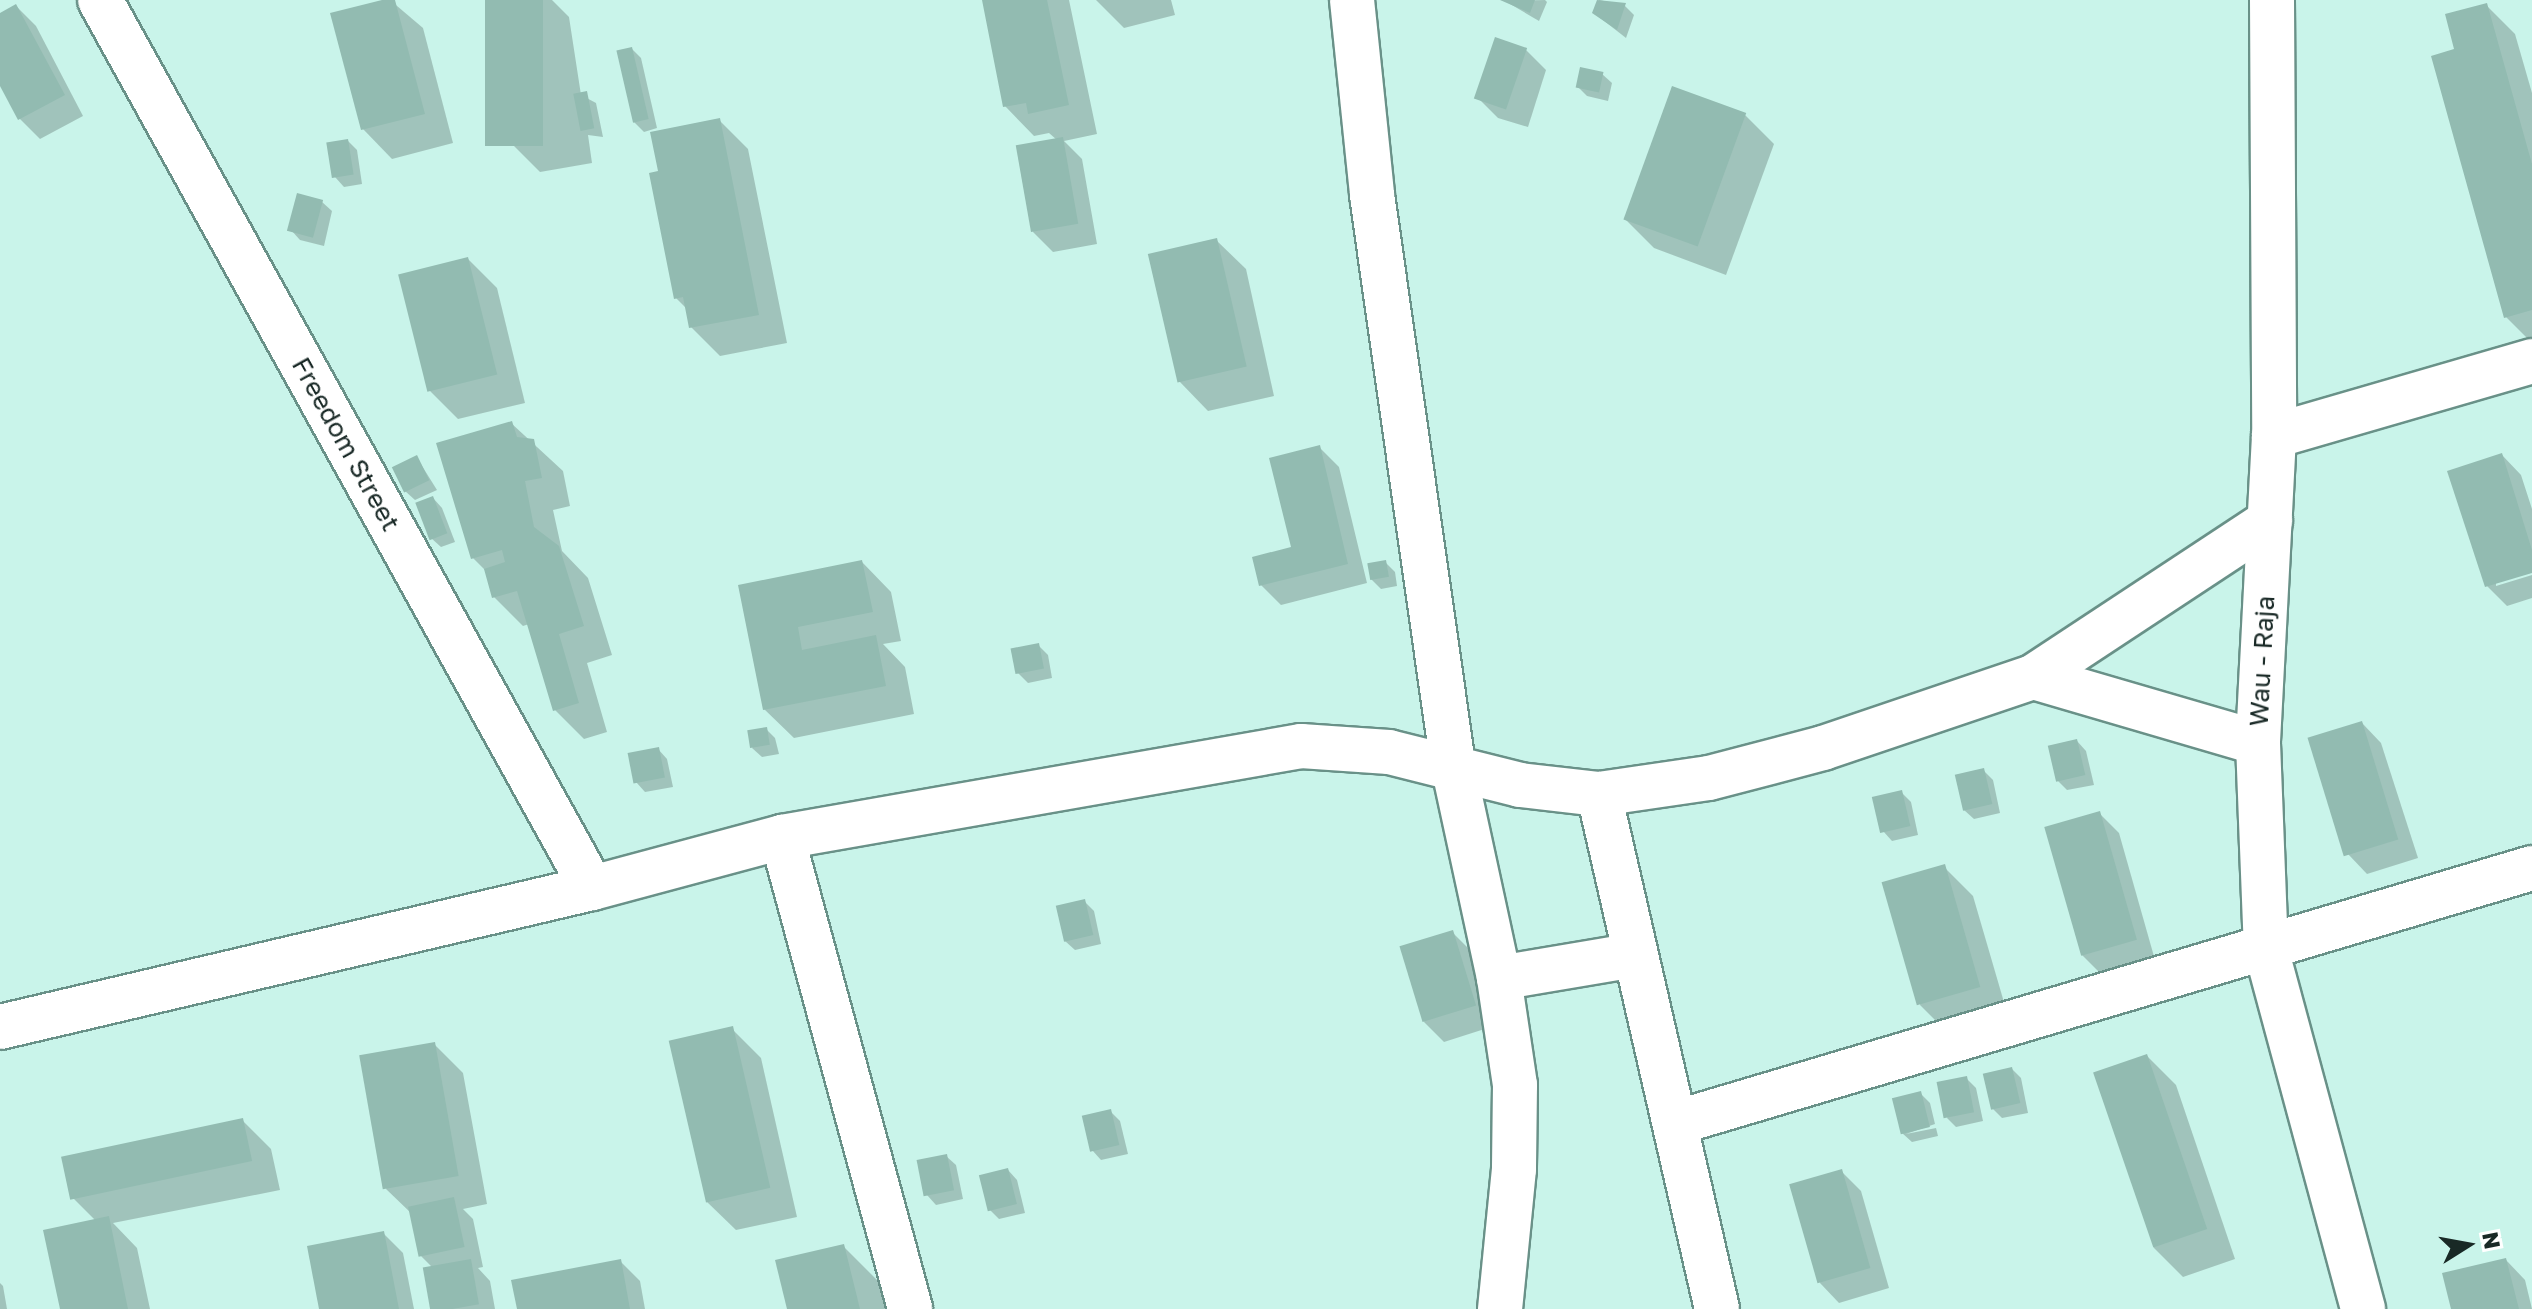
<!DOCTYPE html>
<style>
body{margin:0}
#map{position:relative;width:2532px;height:1309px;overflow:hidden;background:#c9f4ea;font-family:"Golos Text",sans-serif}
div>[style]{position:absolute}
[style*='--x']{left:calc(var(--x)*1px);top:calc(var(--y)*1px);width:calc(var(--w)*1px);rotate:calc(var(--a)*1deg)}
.shadow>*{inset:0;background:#0003}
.building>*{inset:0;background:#92bbb1;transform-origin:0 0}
.roads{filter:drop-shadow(2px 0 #699188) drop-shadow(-2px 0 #699188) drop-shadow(0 2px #699188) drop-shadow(0 -2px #699188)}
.minor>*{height:44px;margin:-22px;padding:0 22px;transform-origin:22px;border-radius:22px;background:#fff}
span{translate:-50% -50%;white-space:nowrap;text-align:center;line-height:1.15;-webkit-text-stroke:6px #fff;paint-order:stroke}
.street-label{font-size:26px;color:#192926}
.north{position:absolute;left:2428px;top:1205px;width:80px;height:80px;-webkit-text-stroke:6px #fff;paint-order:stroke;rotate:79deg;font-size:22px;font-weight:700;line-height:32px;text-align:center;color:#192926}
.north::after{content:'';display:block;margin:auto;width:28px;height:36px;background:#192926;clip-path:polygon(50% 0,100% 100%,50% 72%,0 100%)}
</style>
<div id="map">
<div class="shadow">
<i style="clip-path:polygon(390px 0,423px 28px,453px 143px,392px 159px,363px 129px)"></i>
<i style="clip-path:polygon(487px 0,552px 0,569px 17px,581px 95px,596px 103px,603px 137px,588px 135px,592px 163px,540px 172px,511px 143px)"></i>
<i style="clip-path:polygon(984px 0,1069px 0,1097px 134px,1064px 141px,1082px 159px,1097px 244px,1053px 252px,1033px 232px,1057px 140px,1049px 133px,1034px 136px,1005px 106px)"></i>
<i style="clip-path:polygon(1096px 0,1171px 0,1175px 15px,1124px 28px)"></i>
<i style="clip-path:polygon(1599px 0,1624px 5px,1634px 15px,1626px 38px,1594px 13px)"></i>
<i style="clip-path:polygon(1505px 1px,1545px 0,1547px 2px,1539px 21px)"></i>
<i style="clip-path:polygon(2486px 5px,2515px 34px,2532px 93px,2532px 343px,2506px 317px,2457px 51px)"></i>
<i style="clip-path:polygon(16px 6px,36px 26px,83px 116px,40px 139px,20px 119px,0 82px,0 15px)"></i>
<i style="clip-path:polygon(632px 49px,641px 58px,657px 128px,644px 132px,634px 122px)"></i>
<i style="clip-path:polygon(1526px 50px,1546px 70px,1528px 127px,1498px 118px,1478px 98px)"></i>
<i style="clip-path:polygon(1602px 74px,1612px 83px,1608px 101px,1587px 96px,1578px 87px)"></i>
<i style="clip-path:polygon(1745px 115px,1774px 144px,1726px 275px,1654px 248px,1625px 219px)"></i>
<i style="clip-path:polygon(719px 120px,748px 149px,787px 343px,720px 356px,691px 327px,687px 309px,676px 298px,660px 173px)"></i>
<i style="clip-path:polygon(348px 141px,357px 150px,362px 184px,344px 187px,335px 177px)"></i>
<i style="clip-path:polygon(322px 202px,332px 211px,324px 246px,300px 240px,291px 230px)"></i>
<i style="clip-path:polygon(1216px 240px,1246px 269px,1274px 396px,1208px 411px,1179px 381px)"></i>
<i style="clip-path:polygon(468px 259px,497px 288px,525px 403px,458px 419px,429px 390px)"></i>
<i style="clip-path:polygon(511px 423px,563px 471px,570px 506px,553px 510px,562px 551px,588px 578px,612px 655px,587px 663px,607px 732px,584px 739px,555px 710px,529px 624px,523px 626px,494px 597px,487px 572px,473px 558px)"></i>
<i style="clip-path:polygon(1319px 447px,1339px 467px,1367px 583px,1281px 605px,1261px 585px,1294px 549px)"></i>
<i style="clip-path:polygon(2502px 455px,2521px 475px,2532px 509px,2532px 571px,2496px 582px,2496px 586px,2532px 575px,2532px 598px,2507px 606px,2487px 586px)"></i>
<i style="clip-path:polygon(417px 458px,437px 490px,415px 500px,405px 491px)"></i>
<i style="clip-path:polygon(433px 498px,442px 508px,455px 542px,441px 547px,431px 538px)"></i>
<i style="clip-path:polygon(862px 562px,891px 592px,901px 641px,883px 644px,905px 667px,914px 714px,794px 738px,764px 709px,740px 587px)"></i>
<i style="clip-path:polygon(1385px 562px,1395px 572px,1397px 586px,1381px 589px,1371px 579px)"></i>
<i style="clip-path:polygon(1038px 645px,1048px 655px,1052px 678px,1028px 683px,1018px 673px)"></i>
<i style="clip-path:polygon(2362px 723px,2381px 743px,2418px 858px,2367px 874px,2348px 854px)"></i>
<i style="clip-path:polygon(766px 729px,775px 738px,779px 754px,762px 757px,752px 748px)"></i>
<i style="clip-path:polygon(2077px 741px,2086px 751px,2094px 785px,2067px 790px,2058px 781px)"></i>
<i style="clip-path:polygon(658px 749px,667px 759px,673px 787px,645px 792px,636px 782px)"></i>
<i style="clip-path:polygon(1983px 770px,1993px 780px,2000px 813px,1974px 819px,1964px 810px)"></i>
<i style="clip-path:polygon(1901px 792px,1911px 802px,1918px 835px,1892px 841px,1883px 831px)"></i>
<i style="clip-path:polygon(2099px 813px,2119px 833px,2155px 960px,2102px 975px,2082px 955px)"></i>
<i style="clip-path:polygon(1944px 867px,1973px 896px,2008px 1016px,1949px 1034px,1920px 1005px)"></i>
<i style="clip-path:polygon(1084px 901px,1094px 911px,1101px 944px,1075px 950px,1065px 941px)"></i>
<i style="clip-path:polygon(1452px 932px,1472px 952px,1494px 1026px,1444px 1042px,1424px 1022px)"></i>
<i style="clip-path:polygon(732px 1029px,761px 1058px,797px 1217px,736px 1230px,706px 1201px)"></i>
<i style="clip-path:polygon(434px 1044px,463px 1073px,487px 1204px,463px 1209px,473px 1219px,483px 1267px,478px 1268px,490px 1281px,495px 1309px,432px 1309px,425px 1269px,433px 1268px,421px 1256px,412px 1214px,386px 1189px)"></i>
<i style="clip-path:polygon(2147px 1056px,2176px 1085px,2235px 1259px,2183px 1277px,2154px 1248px)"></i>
<i style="clip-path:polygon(2012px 1069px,2021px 1078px,2028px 1113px,2002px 1118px,1993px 1109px)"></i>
<i style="clip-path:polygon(1966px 1078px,1976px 1088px,1983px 1121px,1956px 1127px,1947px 1118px)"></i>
<i style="clip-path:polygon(1921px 1094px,1930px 1103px,1935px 1124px,1906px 1134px,1936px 1128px,1938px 1136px,1912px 1142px,1902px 1133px)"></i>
<i style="clip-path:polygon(1110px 1111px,1120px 1121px,1128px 1154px,1101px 1160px,1092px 1150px)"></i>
<i style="clip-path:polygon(242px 1120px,271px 1149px,280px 1190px,113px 1223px,137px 1248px,150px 1309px,62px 1309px,96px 1221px,72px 1197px)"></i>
<i style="clip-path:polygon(946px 1156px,956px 1165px,963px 1199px,936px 1205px,927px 1195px)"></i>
<i style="clip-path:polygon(1008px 1170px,1017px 1180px,1025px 1213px,999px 1219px,989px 1209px)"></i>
<i style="clip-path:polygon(1841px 1171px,1861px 1191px,1889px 1288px,1839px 1303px,1820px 1283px)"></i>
<i style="clip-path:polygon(383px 1233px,403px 1253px,414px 1309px,321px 1309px)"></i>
<i style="clip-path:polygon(843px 1246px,880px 1283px,887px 1309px,789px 1309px)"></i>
<i style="clip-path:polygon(2506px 1260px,2525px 1280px,2532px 1309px,2453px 1309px)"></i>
<i style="clip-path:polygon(620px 1261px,640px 1281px,645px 1309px,519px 1309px)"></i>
<i style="clip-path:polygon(0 1283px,3px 1286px,7px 1309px,0 1309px)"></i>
</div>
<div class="building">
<i style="clip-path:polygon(382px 0,395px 0,425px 114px,361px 130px,330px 13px)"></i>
<i style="left:485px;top:0;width:58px;height:146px"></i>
<i style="clip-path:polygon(982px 0,1047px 0,1069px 105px,1028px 114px,1026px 103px,1003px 107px)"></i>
<i style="clip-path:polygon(1500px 0,1535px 0,1530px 13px)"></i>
<i style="clip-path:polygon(1597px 0,1626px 3px,1617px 30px,1592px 13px)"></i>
<i style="clip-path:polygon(2487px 3px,2532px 164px,2532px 310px,2504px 318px,2431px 56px,2454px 49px,2445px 14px)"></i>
<i style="clip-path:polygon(16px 4px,65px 95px,18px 120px,0 86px,0 13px)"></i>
<i style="left:1495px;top:37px;width:34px;height:65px;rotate:19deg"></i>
<i style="left:632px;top:47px;width:74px;height:16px;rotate:77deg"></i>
<i style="left:1580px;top:67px;width:24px;height:21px;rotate:12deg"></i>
<i style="left:1672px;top:86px;width:79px;height:142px;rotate:20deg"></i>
<i style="left:587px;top:91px;width:38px;height:14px;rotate:79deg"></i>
<i style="clip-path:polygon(720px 118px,759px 315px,689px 328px,683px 297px,674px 299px,649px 173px,658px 171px,650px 132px)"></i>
<i style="left:1063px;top:137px;width:88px;height:48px;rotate:80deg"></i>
<i style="left:348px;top:139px;width:36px;height:22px;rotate:81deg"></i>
<i style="left:297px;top:193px;width:27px;height:39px;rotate:15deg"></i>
<i style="left:1217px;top:238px;width:132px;height:71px;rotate:77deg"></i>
<i style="left:468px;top:257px;width:121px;height:72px;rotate:76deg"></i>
<i style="clip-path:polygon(512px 421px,517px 437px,534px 439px,542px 478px,525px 481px,534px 527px,559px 546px,584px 626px,559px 634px,579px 703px,553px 711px,517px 591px,492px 598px,484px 569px,505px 562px,502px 550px,471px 559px,436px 443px)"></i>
<i style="clip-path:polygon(1320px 445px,1348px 564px,1259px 586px,1252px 557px,1291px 547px,1269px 458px)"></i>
<i style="clip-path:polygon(2502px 453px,2532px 550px,2532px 573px,2485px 587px,2447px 471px)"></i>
<i style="left:417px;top:455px;width:28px;height:28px;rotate:64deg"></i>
<i style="left:433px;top:496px;width:40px;height:19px;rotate:69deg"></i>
<i style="clip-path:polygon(862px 560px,873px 612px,798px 627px,802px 650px,876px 635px,886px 686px,763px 710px,738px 585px)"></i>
<i style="left:1386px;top:560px;width:17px;height:19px;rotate:80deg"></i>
<i style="left:1039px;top:643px;width:26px;height:29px;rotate:79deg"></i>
<i style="left:2362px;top:721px;width:124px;height:57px;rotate:73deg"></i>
<i style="left:767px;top:727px;width:18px;height:20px;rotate:81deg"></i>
<i style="left:2077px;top:739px;width:37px;height:30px;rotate:77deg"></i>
<i style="left:659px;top:747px;width:31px;height:32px;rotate:79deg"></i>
<i style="left:1984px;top:768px;width:37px;height:30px;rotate:77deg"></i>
<i style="left:1902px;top:790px;width:37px;height:31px;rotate:77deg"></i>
<i style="left:2100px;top:811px;width:134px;height:58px;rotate:74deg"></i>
<i style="left:1945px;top:864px;width:128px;height:66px;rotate:74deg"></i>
<i style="left:1085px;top:899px;width:37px;height:30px;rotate:77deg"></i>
<i style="left:1453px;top:930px;width:79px;height:56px;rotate:73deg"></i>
<i style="left:733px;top:1026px;width:166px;height:66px;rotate:77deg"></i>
<i style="left:435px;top:1042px;width:136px;height:77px;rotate:80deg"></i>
<i style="left:2147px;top:1054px;width:185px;height:57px;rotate:71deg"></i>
<i style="left:2012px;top:1067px;width:37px;height:30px;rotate:77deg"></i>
<i style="left:1967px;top:1076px;width:37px;height:31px;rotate:79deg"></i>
<i style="left:1921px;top:1091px;width:37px;height:30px;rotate:76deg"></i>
<i style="left:1111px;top:1109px;width:37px;height:30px;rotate:77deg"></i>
<i style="left:243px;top:1118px;width:44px;height:186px;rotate:78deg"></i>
<i style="left:947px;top:1154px;width:37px;height:31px;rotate:79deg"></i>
<i style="left:1008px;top:1168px;width:37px;height:30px;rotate:76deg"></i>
<i style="left:1842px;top:1169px;width:103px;height:55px;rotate:74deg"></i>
<i style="left:454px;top:1197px;width:51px;height:47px;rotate:78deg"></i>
<i style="clip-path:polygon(109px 1216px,128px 1309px,60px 1309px,43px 1230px)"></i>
<i style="clip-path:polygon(384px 1231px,399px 1309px,319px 1309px,307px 1246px)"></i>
<i style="clip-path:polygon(844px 1244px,860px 1309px,787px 1309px,775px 1260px)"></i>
<i style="clip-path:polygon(2506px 1258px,2519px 1309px,2451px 1309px,2442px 1273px)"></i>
<i style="left:471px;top:1259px;width:46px;height:49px;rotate:80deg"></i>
<i style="clip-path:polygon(621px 1259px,630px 1309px,517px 1309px,511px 1280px)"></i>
</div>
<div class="roads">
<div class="minor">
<i style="--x:100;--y:0;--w:1015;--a:61.01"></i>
<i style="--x:1352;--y:0;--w:196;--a:84.1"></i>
<i style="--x:1372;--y:195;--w:576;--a:81.91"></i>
<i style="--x:1453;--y:765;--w:218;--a:77.8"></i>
<i style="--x:1499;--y:978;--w:108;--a:81.5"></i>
<i style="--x:1515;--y:1085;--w:84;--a:90.7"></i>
<i style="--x:1514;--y:1169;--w:141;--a:95.7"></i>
<i style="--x:2272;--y:0;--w:436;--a:89.7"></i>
<i style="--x:2274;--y:436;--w:307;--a:93"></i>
<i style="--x:2258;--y:743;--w:206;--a:87.8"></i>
<i style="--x:2266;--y:949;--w:373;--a:74.9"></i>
<i style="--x:2274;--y:436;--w:269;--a:-16.2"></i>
<i style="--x:2033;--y:677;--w:284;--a:-33.4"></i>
<i style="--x:1599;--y:794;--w:528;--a:77.09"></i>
<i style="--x:782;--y:837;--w:489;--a:74.8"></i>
<i style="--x:1499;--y:978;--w:138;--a:-9.6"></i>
<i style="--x:0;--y:1027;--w:608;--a:-13.21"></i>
<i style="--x:592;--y:888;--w:197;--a:-15"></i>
<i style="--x:782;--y:837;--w:527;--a:-9.94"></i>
<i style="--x:1301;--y:746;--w:88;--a:3.9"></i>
<i style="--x:1389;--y:752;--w:135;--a:14.1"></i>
<i style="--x:1520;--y:785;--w:80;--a:6.5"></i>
<i style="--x:1599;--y:794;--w:111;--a:-8.3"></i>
<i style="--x:1709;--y:778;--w:118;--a:-14.7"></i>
<i style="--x:1823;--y:748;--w:222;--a:-18.7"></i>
<i style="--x:2033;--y:677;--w:234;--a:16.3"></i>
<i style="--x:1675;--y:1123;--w:894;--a:-16.57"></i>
</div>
</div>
<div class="street-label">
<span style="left:346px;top:444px;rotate:61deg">Freedom Street</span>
<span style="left:2262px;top:661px;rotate:-87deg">Wau - Raja</span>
</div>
<div class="north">N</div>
</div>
